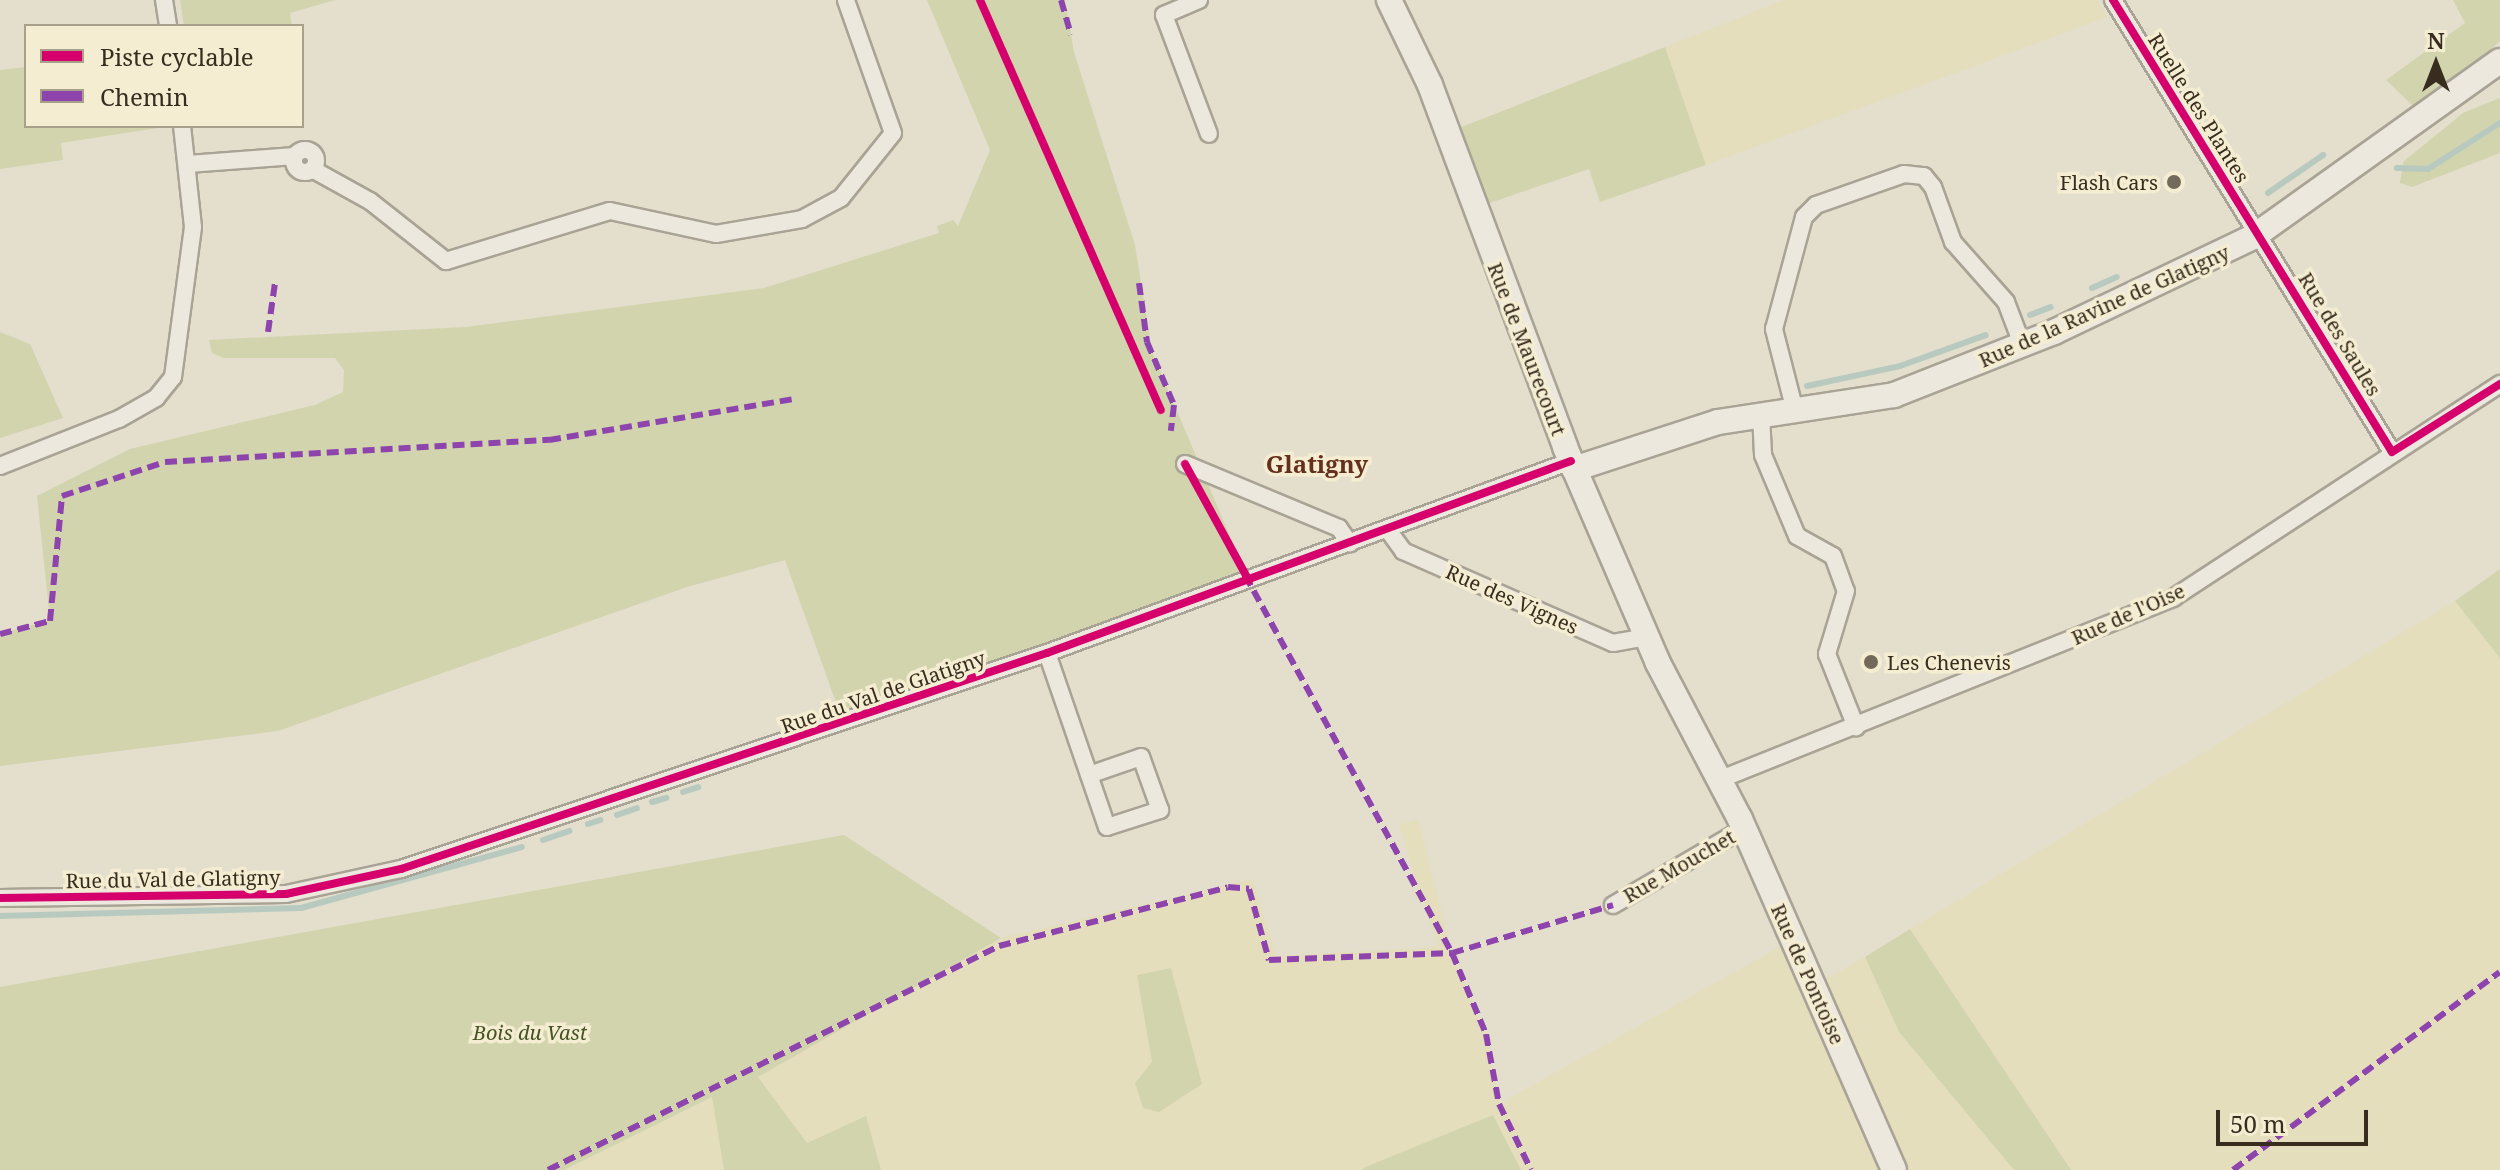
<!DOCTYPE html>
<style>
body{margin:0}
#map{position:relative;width:2500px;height:1170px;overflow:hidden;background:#e4decc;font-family:"Noto Serif",serif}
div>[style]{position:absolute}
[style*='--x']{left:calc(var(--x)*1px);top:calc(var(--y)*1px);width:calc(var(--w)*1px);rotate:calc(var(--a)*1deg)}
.farmland>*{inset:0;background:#e4debd}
.green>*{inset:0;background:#d2d4ae}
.stream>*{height:6px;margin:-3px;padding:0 3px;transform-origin:3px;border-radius:3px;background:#b8cabf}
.roads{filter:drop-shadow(2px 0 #a9a395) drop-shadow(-2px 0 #a9a395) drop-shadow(0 2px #a9a395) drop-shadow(0 -2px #a9a395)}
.street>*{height:16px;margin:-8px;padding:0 8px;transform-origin:8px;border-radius:8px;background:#ece8de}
.street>.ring{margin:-8px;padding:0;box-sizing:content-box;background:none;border:16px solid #ece8de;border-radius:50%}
.secondary>*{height:24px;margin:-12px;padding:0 12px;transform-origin:12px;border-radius:12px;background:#ece8de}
.quiet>*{height:6px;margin-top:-3px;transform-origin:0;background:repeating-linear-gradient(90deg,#8e44ad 0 12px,transparent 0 18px)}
.cycleway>*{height:8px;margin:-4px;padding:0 4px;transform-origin:4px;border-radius:4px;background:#d6006c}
.dots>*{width:22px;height:22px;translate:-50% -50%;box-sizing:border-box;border:4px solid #f5edd2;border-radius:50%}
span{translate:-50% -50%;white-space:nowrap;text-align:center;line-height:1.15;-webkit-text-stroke:7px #f5edd2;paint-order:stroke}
.street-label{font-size:20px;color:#382c1e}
.poi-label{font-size:20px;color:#382c1e}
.right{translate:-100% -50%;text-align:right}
.left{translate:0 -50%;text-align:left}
.park-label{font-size:20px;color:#465424;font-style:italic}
.quarter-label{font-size:24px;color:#64301d;font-weight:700}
.legend{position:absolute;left:24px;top:24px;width:280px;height:104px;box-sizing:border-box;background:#f5edd2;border:2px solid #a9a08a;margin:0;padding:10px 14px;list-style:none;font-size:24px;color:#382c1e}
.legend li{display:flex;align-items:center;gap:16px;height:40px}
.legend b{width:40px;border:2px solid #a9a08a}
.north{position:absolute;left:2396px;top:24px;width:80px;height:80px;-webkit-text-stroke:6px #f5edd2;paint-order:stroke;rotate:0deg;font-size:22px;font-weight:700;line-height:32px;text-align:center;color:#382c1e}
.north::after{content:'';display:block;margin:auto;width:28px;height:36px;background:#382c1e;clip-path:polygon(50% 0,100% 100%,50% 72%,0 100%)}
.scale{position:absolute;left:2216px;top:1110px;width:152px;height:36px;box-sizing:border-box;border:4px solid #382c1e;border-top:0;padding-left:10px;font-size:24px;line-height:28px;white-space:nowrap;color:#382c1e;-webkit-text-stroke:6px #f5edd2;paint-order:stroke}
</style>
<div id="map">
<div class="farmland">
<i style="clip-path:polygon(1784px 0,2097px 0,2107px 17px,1706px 165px,1665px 47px)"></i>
<i style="clip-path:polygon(2455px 601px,2500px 658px,2500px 1170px,2071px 1170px,1910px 929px)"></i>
<i style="clip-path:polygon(1418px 819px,1452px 953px,1486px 1034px,1499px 1104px,1792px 940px,1813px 986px,1865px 957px,1899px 1032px,2014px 1170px,881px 1170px,866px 1116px,807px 1143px,757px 1077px,1001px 938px,1253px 879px,1276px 956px,1438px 947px,1399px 825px)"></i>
<i style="clip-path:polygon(713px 1097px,724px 1170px,564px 1170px)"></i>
</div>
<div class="green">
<i style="clip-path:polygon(180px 0,335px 0,290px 13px,292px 26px,184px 26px)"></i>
<i style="clip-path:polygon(927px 0,1065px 0,1074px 52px,1135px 245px,1152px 352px,1249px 581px,843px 722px,785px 560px,687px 587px,278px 731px,0 766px,0 634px,50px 620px,37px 496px,130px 449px,315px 405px,343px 392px,344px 370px,335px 358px,224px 358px,212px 353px,209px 340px,466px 327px,764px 288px,939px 233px,937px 226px,953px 220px,958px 226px,990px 150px)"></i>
<i style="clip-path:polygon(2453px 0,2500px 0,2500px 41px,2444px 92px,2413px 106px,2386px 80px,2465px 23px)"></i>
<i style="clip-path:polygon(1665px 47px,1706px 165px,1600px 202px,1589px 169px,1484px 205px,1459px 128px)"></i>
<i style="clip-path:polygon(26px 67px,26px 126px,164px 127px,61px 143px,63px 160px,0 169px,0 70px)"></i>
<i style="clip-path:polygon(2500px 98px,2500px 153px,2412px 187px,2400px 183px,2403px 162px,2463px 113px)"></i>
<i style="clip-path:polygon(0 332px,30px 344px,63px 418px,0 438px)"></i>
<i style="clip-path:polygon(2500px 569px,2500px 658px,2455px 601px)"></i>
<i style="clip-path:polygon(844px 835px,1001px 938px,758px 1077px,807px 1143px,866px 1116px,881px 1170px,724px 1170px,712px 1097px,564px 1170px,0 1170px,0 987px)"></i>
<i style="clip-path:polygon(1910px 929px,2071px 1170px,2014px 1170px,1899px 1032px,1865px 957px)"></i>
<i style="clip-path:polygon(1171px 968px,1202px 1084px,1159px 1112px,1143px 1108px,1135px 1083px,1152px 1062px,1137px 975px)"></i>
<i style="clip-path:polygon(1493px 1115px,1521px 1170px,1363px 1170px,1363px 1168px)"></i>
</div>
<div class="stream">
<i style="--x:2397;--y:168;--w:31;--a:2"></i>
<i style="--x:2428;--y:169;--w:85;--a:-32.6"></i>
<i style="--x:2268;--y:193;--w:67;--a:-34.6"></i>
<i style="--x:2092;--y:288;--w:27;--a:-24"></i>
<i style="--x:2030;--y:315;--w:22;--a:-21"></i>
<i style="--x:1807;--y:386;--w:95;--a:-12.1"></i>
<i style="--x:1900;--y:366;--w:91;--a:-19.8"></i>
<i style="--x:683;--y:792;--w:16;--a:-18"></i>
<i style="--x:652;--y:802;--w:15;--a:-16"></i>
<i style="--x:617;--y:815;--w:21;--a:-19"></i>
<i style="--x:588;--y:824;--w:13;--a:-18"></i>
<i style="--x:543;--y:840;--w:28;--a:-19"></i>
<i style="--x:0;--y:916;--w:301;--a:-1.5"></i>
<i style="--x:301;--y:908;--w:229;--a:-15.4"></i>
</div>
<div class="roads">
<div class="street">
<i style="--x:164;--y:0;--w:26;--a:81"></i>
<i style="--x:1199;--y:0;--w:38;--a:157"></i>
<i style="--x:1164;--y:15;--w:127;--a:69.3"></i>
<i style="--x:2113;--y:0;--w:531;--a:58.31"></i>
<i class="ring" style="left:294px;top:150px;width:6px;height:6px"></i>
<i style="--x:188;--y:164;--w:107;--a:-4.3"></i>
<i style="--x:312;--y:169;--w:66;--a:28.9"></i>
<i style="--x:370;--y:201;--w:97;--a:38.3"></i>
<i style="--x:446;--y:261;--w:171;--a:-17"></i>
<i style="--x:610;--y:211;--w:108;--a:12.2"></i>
<i style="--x:716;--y:234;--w:87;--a:-9.9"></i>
<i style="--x:802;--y:219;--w:44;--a:-28.3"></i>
<i style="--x:841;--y:198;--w:83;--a:-51.3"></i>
<i style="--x:893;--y:133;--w:141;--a:-109.5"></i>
<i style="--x:1795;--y:411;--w:85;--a:-104.4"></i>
<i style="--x:1774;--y:329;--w:116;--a:-75"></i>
<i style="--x:1804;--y:217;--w:17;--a:-45"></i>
<i style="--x:1816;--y:205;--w:93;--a:-19.4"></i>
<i style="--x:1904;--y:174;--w:20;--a:6"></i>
<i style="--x:1924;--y:176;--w:14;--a:51"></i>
<i style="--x:1933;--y:187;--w:59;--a:70"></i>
<i style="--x:1953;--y:242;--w:80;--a:48.5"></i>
<i style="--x:2006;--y:302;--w:45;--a:69.1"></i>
<i style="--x:1761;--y:414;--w:41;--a:87.2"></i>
<i style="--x:1763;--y:455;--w:88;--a:67.2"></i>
<i style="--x:1797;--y:536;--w:41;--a:29.1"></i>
<i style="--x:1833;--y:556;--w:37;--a:70"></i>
<i style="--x:1846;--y:591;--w:66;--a:106.8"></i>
<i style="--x:1827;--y:654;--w:79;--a:68.3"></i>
<i style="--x:1185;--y:464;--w:167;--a:22.6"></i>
<i style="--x:1339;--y:528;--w:19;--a:55"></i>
<i style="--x:0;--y:466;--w:128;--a:-21.6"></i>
<i style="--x:119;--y:419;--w:43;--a:-29.6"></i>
<i style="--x:156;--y:398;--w:27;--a:-51"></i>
<i style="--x:173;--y:377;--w:151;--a:-82.4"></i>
<i style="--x:193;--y:227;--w:102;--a:-96.2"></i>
<i style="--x:1388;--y:530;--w:26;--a:54"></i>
<i style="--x:1403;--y:551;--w:229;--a:23.7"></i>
<i style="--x:1613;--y:643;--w:35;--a:-10"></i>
<i style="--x:1047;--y:653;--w:184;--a:71"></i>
<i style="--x:1107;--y:827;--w:56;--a:-17.8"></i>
<i style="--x:1160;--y:810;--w:56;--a:-109.7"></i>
<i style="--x:1141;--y:757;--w:55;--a:160.9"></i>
<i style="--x:1721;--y:779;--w:487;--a:-21.8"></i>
<i style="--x:2173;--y:598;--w:391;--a:-33.2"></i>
<i style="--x:0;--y:898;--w:286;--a:-0.8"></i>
<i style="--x:286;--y:894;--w:118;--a:-12.3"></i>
<i style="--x:401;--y:869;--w:681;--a:-18.49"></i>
<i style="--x:1047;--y:653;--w:558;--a:-20.12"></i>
<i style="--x:1613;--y:905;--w:152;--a:-30.4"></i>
</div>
<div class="secondary">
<i style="--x:1389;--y:0;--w:94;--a:64.2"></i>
<i style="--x:1430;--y:85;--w:386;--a:69.5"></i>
<i style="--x:1565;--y:447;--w:235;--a:66.7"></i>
<i style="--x:1658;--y:663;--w:176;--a:62.3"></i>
<i style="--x:1740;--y:819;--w:383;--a:66.3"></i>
<i style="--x:1574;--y:469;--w:151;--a:-18.1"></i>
<i style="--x:1718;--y:422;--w:178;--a:-8.7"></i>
<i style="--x:1894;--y:395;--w:172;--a:-21.5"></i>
<i style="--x:2054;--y:332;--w:221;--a:-25.5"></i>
<i style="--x:2253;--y:237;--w:303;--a:-35.5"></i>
</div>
</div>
<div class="quiet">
<i style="--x:1061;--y:0;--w:36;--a:74"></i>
<i style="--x:1139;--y:283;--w:60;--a:82.3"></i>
<i style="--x:1147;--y:342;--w:69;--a:66.8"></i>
<i style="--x:1174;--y:405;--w:26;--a:97"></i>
<i style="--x:268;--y:332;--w:49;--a:-81.9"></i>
<i style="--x:1245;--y:575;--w:431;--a:61.3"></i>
<i style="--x:1452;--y:953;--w:88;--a:67.2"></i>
<i style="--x:1486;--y:1034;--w:71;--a:79.5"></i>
<i style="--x:1499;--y:1104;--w:73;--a:64.1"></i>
<i style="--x:0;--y:634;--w:52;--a:-14.6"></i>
<i style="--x:50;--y:621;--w:126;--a:-84.5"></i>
<i style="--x:62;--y:496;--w:108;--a:-18.3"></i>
<i style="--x:165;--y:462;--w:385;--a:-3.3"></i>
<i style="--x:549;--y:440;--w:249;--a:-9.5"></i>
<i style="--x:548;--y:1170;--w:504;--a:-26.41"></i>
<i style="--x:999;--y:946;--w:236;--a:-14.4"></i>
<i style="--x:1228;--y:887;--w:21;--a:5"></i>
<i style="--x:1249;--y:889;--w:74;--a:74.3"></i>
<i style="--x:1269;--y:960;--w:183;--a:-2.2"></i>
<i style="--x:1452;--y:953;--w:168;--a:-16.6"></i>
<i style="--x:2233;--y:1170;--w:332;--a:-36.6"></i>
</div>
<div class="cycleway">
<i style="--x:980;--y:0;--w:448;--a:66.2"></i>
<i style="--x:2113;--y:0;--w:531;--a:58.31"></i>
<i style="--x:2392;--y:452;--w:128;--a:-32.2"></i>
<i style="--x:1185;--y:464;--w:133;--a:61.3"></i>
<i style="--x:0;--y:898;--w:286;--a:-0.8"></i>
<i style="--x:286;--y:894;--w:118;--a:-12.3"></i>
<i style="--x:401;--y:869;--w:681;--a:-18.49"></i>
<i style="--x:1047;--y:653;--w:558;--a:-20.12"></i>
</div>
<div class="dots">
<i style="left:2174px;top:182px;background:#746a5b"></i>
<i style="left:1871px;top:662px;background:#746a5b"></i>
</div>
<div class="street-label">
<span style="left:2199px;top:108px;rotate:58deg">Ruelle des Plantes</span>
<span style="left:2104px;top:306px;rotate:-24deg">Rue de la Ravine de Glatigny</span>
<span style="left:2340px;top:334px;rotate:59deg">Rue des Saules</span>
<span style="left:1527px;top:349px;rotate:69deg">Rue de Maurecourt</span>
<span style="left:1512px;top:599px;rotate:24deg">Rue des Vignes</span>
<span style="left:2128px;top:614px;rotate:-24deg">Rue de l'Oise</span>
<span style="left:883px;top:692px;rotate:-19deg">Rue du Val de Glatigny</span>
<span style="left:1679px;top:866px;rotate:-30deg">Rue Mouchet</span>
<span style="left:173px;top:879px;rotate:-1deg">Rue du Val de Glatigny</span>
<span style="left:1808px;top:974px;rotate:66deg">Rue de Pontoise</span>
</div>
<div class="poi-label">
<span class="right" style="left:2158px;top:182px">Flash Cars</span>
<span class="left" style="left:1887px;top:662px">Les Chenevis</span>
</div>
<div class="park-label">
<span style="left:530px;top:1032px">Bois du Vast</span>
</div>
<div class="quarter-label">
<span style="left:1317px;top:464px">Glatigny</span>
</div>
<ul class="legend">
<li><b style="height:10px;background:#d6006c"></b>Piste cyclable</li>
<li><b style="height:10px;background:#8e44ad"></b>Chemin</li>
</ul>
<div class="north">N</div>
<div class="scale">50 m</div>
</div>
